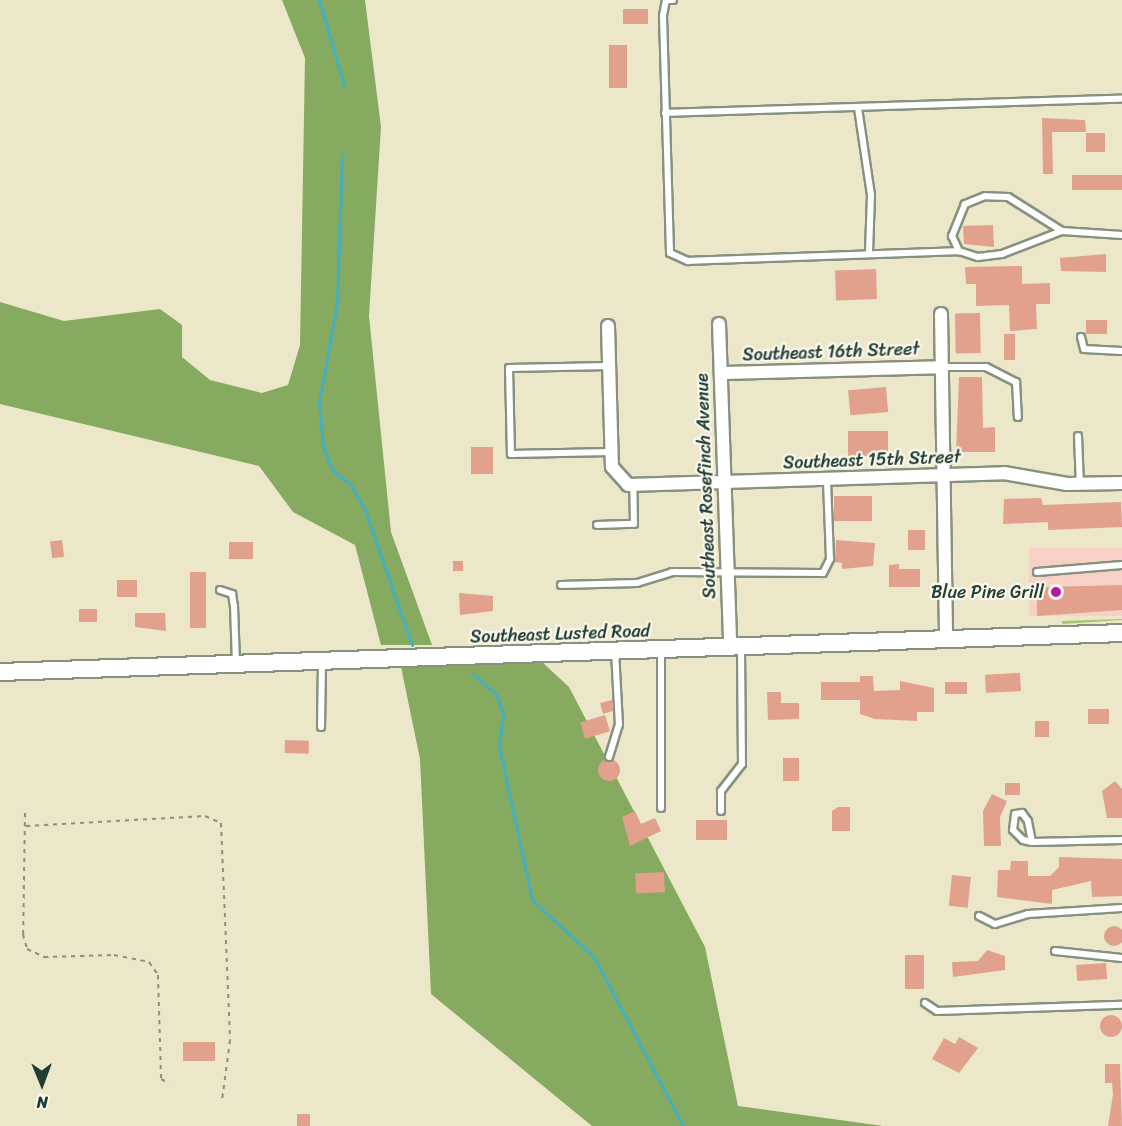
<!DOCTYPE html>
<style>
body{margin:0}
#map{position:relative;width:1122px;height:1126px;overflow:hidden;background:#ede7ca;font-family:Sriracha,sans-serif}
div>[style]{position:absolute}
[style*='--x']{left:calc(var(--x)*1px);top:calc(var(--y)*1px);width:calc(var(--w)*1px);rotate:calc(var(--a)*1deg)}
.built>*{inset:0;background:#f7d1c6;transform-origin:0 0}
.green>*{inset:0;background:#a7c56c}
.forest>*{inset:0;background:#85aa60}
.stream>*{height:3px;margin:-1.5px;padding:0 1.5px;transform-origin:1.5px;border-radius:1.5px;background:#43b1bf}
.building>*{inset:0;background:#e1a18d;transform-origin:0 0}
.round{border-radius:50%}
.path>*{height:2px;margin-top:-1px;transform-origin:0;background:repeating-linear-gradient(90deg,#86927f 0 4.5px,transparent 0 9px)}
.roads{filter:drop-shadow(2px 0 #86927f) drop-shadow(-2px 0 #86927f) drop-shadow(0 2px #86927f) drop-shadow(0 -2px #86927f)}
.lane>*{height:6px;margin:-3px;padding:0 3px;transform-origin:3px;border-radius:3px;background:#fff}
.street>*{height:12px;margin:-6px;padding:0 6px;transform-origin:6px;border-radius:6px;background:#fff}
.secondary>*{height:16px;margin:-8px;padding:0 8px;transform-origin:8px;border-radius:8px;background:#fff}
.dots>*{width:16px;height:16px;translate:-50% -50%;box-sizing:border-box;border:3px solid #fbf7ec;border-radius:50%}
span{translate:-50% -50%;white-space:nowrap;text-align:center;line-height:1.15;-webkit-text-stroke:4.5px #fbf7ec;paint-order:stroke}
.street-label{font-size:18px;color:#1f3d34}
.poi-label{font-size:18px;color:#1f3d34}
.right{translate:-100% -50%;text-align:right}
.north{position:absolute;left:12px;top:1054px;width:60px;height:60px;-webkit-text-stroke:4px #fbf7ec;paint-order:stroke;rotate:179deg;font-size:16px;font-weight:700;line-height:24px;text-align:center;color:#1f3d34}
.north::after{content:'';display:block;margin:auto;width:21px;height:27px;background:#1f3d34;clip-path:polygon(50% 0,100% 100%,50% 72%,0 100%)}
</style>
<div id="map">
<div class="built">
<i style="left:1122px;top:548px;width:68px;height:93px;rotate:90deg"></i>
</div>
<div class="green">
<i style="clip-path:polygon(1122px 620px,1062px 624px,1062px 621px,1122px 619px)"></i>
</div>
<div class="forest">
<i style="clip-path:polygon(282px 0,365px 0,381px 127px,369px 316px,391px 532px,432px 645px,381px 645px,355px 545px,293px 512px,259px 466px,0 404px,0 302px,64px 321px,160px 309px,182px 325px,182px 357px,210px 380px,262px 393px,288px 385px,300px 345px,305px 58px)"></i>
<i style="clip-path:polygon(541px 661px,569px 687px,705px 947px,738px 1106px,883px 1126px,592px 1126px,431px 994px,420px 759px,401px 667px)"></i>
</div>
<div class="stream">
<i style="--x:319;--y:0;--w:89;--a:73.6"></i>
<i style="--x:342;--y:154;--w:149;--a:91.9"></i>
<i style="--x:337;--y:303;--w:102;--a:100.2"></i>
<i style="--x:319;--y:403;--w:43;--a:84.7"></i>
<i style="--x:323;--y:446;--w:26;--a:69"></i>
<i style="--x:332;--y:470;--w:24;--a:38"></i>
<i style="--x:351;--y:485;--w:29;--a:61"></i>
<i style="--x:365;--y:510;--w:143;--a:70.8"></i>
<i style="--x:473;--y:674;--w:30;--a:41"></i>
<i style="--x:496;--y:694;--w:21;--a:71"></i>
<i style="--x:503;--y:714;--w:32;--a:97"></i>
<i style="--x:499;--y:746;--w:157;--a:77.9"></i>
<i style="--x:532;--y:900;--w:84;--a:42.6"></i>
<i style="--x:594;--y:957;--w:191;--a:62.2"></i>
</div>
<div class="building">
<i style="left:648px;top:9px;width:15px;height:25px;rotate:90deg"></i>
<i style="left:609px;top:45px;width:18px;height:43px"></i>
<i style="clip-path:polygon(1042px 118px,1085px 120px,1086px 132px,1052px 132px,1053px 174px,1043px 174px)"></i>
<i style="left:1105px;top:133px;width:19px;height:19px;rotate:90deg"></i>
<i style="left:1072px;top:175px;width:50px;height:15px"></i>
<i style="clip-path:polygon(993px 225px,994px 247px,964px 244px,963px 226px)"></i>
<i style="clip-path:polygon(1106px 254px,1106px 272px,1061px 271px,1060px 258px)"></i>
<i style="clip-path:polygon(1022px 266px,1022px 284px,1050px 283px,1050px 304px,1036px 304px,1037px 329px,1010px 331px,1009px 305px,976px 306px,976px 284px,966px 284px,965px 267px)"></i>
<i style="left:876px;top:269px;width:30px;height:41px;rotate:88deg"></i>
<i style="left:980px;top:313px;width:40px;height:25px;rotate:89deg"></i>
<i style="left:1086px;top:320px;width:21px;height:14px"></i>
<i style="left:1004px;top:334px;width:11px;height:26px"></i>
<i style="clip-path:polygon(959px 377px,982px 377px,983px 428px,995px 427px,995px 452px,956px 452px)"></i>
<i style="left:886px;top:387px;width:25px;height:38px;rotate:85deg"></i>
<i style="left:888px;top:431px;width:25px;height:40px;rotate:90deg"></i>
<i style="left:471px;top:447px;width:22px;height:27px"></i>
<i style="left:834px;top:496px;width:38px;height:25px"></i>
<i style="clip-path:polygon(1041px 498px,1043px 505px,1121px 502px,1122px 527px,1048px 530px,1048px 522px,1003px 524px,1004px 499px)"></i>
<i style="left:908px;top:530px;width:17px;height:20px"></i>
<i style="left:62px;top:540px;width:17px;height:12px;rotate:83deg"></i>
<i style="clip-path:polygon(836px 540px,875px 543px,873px 566px,842px 569px,842px 563px,835px 562px)"></i>
<i style="left:229px;top:542px;width:24px;height:17px"></i>
<i style="left:453px;top:561px;width:10px;height:10px"></i>
<i style="clip-path:polygon(899px 564px,899px 569px,920px 569px,920px 587px,889px 587px,889px 565px)"></i>
<i style="left:190px;top:572px;width:16px;height:56px"></i>
<i style="left:117px;top:580px;width:20px;height:17px"></i>
<i style="clip-path:polygon(1122px 585px,1122px 610px,1037px 616px,1037px 591px,1047px 587px)"></i>
<i style="clip-path:polygon(459px 593px,493px 596px,493px 611px,460px 615px)"></i>
<i style="left:79px;top:609px;width:18px;height:13px"></i>
<i style="clip-path:polygon(135px 613px,165px 613px,166px 631px,135px 627px)"></i>
<i style="left:1020px;top:673px;width:18px;height:35px;rotate:87deg"></i>
<i style="clip-path:polygon(860px 676px,873px 676px,874px 691px,900px 690px,900px 681px,934px 688px,934px 712px,917px 712px,917px 721px,875px 719px,860px 714px,860px 700px,821px 700px,821px 682px,860px 682px)"></i>
<i style="left:945px;top:682px;width:22px;height:12px"></i>
<i style="clip-path:polygon(767px 692px,781px 692px,781px 703px,799px 703px,799px 719px,768px 720px)"></i>
<i style="clip-path:polygon(612px 700px,613px 711px,603px 714px,600px 703px)"></i>
<i style="left:1088px;top:709px;width:21px;height:15px"></i>
<i style="left:605px;top:715px;width:17px;height:26px;rotate:73deg"></i>
<i style="left:1049px;top:721px;width:16px;height:14px;rotate:90deg"></i>
<i style="left:285px;top:740px;width:24px;height:13px;rotate:2deg"></i>
<i style="left:783px;top:758px;width:16px;height:23px"></i>
<i class="round" style="left:598px;top:759px;width:22px;height:22px"></i>
<i style="clip-path:polygon(1115px 781px,1122px 789px,1122px 818px,1107px 818px,1102px 791px)"></i>
<i style="left:1005px;top:783px;width:15px;height:12px"></i>
<i style="clip-path:polygon(992px 794px,1007px 801px,1000px 817px,1001px 846px,984px 846px,983px 811px)"></i>
<i style="clip-path:polygon(838px 807px,850px 807px,850px 831px,832px 831px,832px 811px)"></i>
<i style="clip-path:polygon(635px 811px,641px 824px,655px 818px,661px 831px,630px 846px,622px 817px)"></i>
<i style="left:696px;top:820px;width:31px;height:20px"></i>
<i style="clip-path:polygon(1059px 857px,1122px 859px,1122px 896px,1092px 897px,1091px 881px,1052px 890px,1052px 904px,997px 897px,998px 870px,1010px 870px,1011px 861px,1028px 861px,1028px 876px,1050px 876px,1059px 867px)"></i>
<i style="left:664px;top:872px;width:20px;height:29px;rotate:87deg"></i>
<i style="left:952px;top:875px;width:19px;height:31px;rotate:6deg"></i>
<i class="round" style="left:1104px;top:926px;width:20px;height:20px"></i>
<i style="clip-path:polygon(987px 950px,1005px 956px,1005px 970px,953px 977px,952px 962px,978px 961px)"></i>
<i style="left:905px;top:955px;width:19px;height:34px"></i>
<i style="left:1106px;top:963px;width:16px;height:30px;rotate:86deg"></i>
<i class="round" style="left:1100px;top:1015px;width:22px;height:22px"></i>
<i style="clip-path:polygon(959px 1037px,978px 1048px,959px 1073px,932px 1059px,944px 1038px,955px 1044px)"></i>
<i style="left:183px;top:1042px;width:32px;height:19px"></i>
<i style="clip-path:polygon(1105px 1064px,1120px 1064px,1122px 1126px,1108px 1126px,1113px 1094px,1112px 1083px,1105px 1083px)"></i>
<i style="left:297px;top:1114px;width:13px;height:12px"></i>
</div>
<div class="path">
<i style="--x:25;--y:813;--w:121;--a:90.9"></i>
<i style="--x:23;--y:934;--w:16;--a:75"></i>
<i style="--x:27;--y:949;--w:19;--a:25"></i>
<i style="--x:44;--y:957;--w:70;--a:-1.6"></i>
<i style="--x:114;--y:955;--w:36;--a:11"></i>
<i style="--x:149;--y:962;--w:16;--a:55"></i>
<i style="--x:158;--y:975;--w:104;--a:88.3"></i>
<i style="--x:161;--y:1079;--w:9;--a:27"></i>
<i style="--x:26;--y:826;--w:179;--a:-3.2"></i>
<i style="--x:205;--y:816;--w:17;--a:24"></i>
<i style="--x:221;--y:823;--w:217;--a:87.6"></i>
<i style="--x:230;--y:1040;--w:62;--a:97.5"></i>
</div>
<div class="roads">
<div class="lane">
<i style="--x:673;--y:0;--w:7;--a:180"></i>
<i style="--x:666;--y:0;--w:16;--a:101"></i>
<i style="--x:663;--y:16;--w:237;--a:88.3"></i>
<i style="--x:670;--y:253;--w:20;--a:24"></i>
<i style="--x:688;--y:261;--w:271;--a:-2.1"></i>
<i style="--x:858;--y:108;--w:88;--a:81.5"></i>
<i style="--x:871;--y:195;--w:57;--a:92"></i>
<i style="--x:665;--y:113;--w:457;--a:-1.8"></i>
<i style="--x:1062;--y:231;--w:64;--a:-147.8"></i>
<i style="--x:1008;--y:197;--w:23;--a:-178"></i>
<i style="--x:985;--y:196;--w:22;--a:158"></i>
<i style="--x:965;--y:204;--w:35;--a:112"></i>
<i style="--x:952;--y:236;--w:17;--a:65"></i>
<i style="--x:959;--y:251;--w:20;--a:18"></i>
<i style="--x:978;--y:257;--w:24;--a:-7"></i>
<i style="--x:1002;--y:254;--w:64;--a:-21"></i>
<i style="--x:1062;--y:231;--w:60;--a:3.8"></i>
<i style="--x:1081;--y:337;--w:12;--a:76"></i>
<i style="--x:1084;--y:349;--w:38;--a:3"></i>
<i style="--x:609;--y:366;--w:100;--a:178.9"></i>
<i style="--x:509;--y:368;--w:86;--a:88.7"></i>
<i style="--x:511;--y:454;--w:100;--a:-1.1"></i>
<i style="--x:943;--y:367;--w:43;--a:0"></i>
<i style="--x:986;--y:367;--w:34;--a:27"></i>
<i style="--x:1016;--y:382;--w:35;--a:87"></i>
<i style="--x:1078;--y:436;--w:49;--a:87.7"></i>
<i style="--x:597;--y:525;--w:37;--a:-2"></i>
<i style="--x:634;--y:524;--w:39;--a:-91"></i>
<i style="--x:1037;--y:572;--w:85;--a:-4.7"></i>
<i style="--x:561;--y:585;--w:76;--a:-1.5"></i>
<i style="--x:637;--y:583;--w:37;--a:-17"></i>
<i style="--x:672;--y:572;--w:151;--a:0.4"></i>
<i style="--x:823;--y:573;--w:16;--a:-63"></i>
<i style="--x:830;--y:559;--w:79;--a:-92.2"></i>
<i style="--x:220;--y:590;--w:13;--a:18"></i>
<i style="--x:232;--y:594;--w:12;--a:81"></i>
<i style="--x:234;--y:606;--w:57;--a:88"></i>
<i style="--x:661;--y:651;--w:157;--a:90"></i>
<i style="--x:321;--y:727;--w:66;--a:-89.1"></i>
<i style="--x:609;--y:757;--w:34;--a:-73"></i>
<i style="--x:619;--y:725;--w:73;--a:-93.1"></i>
<i style="--x:721;--y:811;--w:20;--a:-90"></i>
<i style="--x:721;--y:791;--w:34;--a:-52"></i>
<i style="--x:742;--y:764;--w:116;--a:-90.5"></i>
<i style="--x:1032;--y:842;--w:21;--a:-101"></i>
<i style="--x:1028;--y:821;--w:10;--a:-127"></i>
<i style="--x:1022;--y:813;--w:7;--a:172"></i>
<i style="--x:1015;--y:814;--w:16;--a:97"></i>
<i style="--x:1013;--y:830;--w:14;--a:45"></i>
<i style="--x:1023;--y:840;--w:9;--a:13"></i>
<i style="--x:1032;--y:842;--w:90;--a:-1.3"></i>
<i style="--x:979;--y:916;--w:18;--a:27"></i>
<i style="--x:995;--y:924;--w:34;--a:-17"></i>
<i style="--x:1028;--y:914;--w:94;--a:-3.7"></i>
<i style="--x:1055;--y:951;--w:67;--a:6"></i>
<i style="--x:925;--y:1003;--w:14;--a:34"></i>
<i style="--x:937;--y:1011;--w:185;--a:-1.9"></i>
</div>
<div class="street">
<i style="--x:941;--y:314;--w:326;--a:89.1"></i>
<i style="--x:719;--y:324;--w:323;--a:88"></i>
<i style="--x:608;--y:326;--w:141;--a:88.4"></i>
<i style="--x:612;--y:467;--w:24;--a:48"></i>
<i style="--x:628;--y:485;--w:376;--a:-1.8"></i>
<i style="--x:1004;--y:473;--w:64;--a:9.9"></i>
<i style="--x:1067;--y:484;--w:55;--a:-1"></i>
<i style="--x:721;--y:373;--w:222;--a:-1.5"></i>
</div>
<div class="secondary">
<i style="--x:0;--y:672;--w:1123;--a:-1.99"></i>
</div>
</div>
<div class="dots">
<i style="left:1056px;top:592px;background:#b5179e"></i>
</div>
<div class="street-label">
<span style="left:831px;top:352px;rotate:-2deg">Southeast 16th Street</span>
<span style="left:872px;top:460px;rotate:-2deg">Southeast 15th Street</span>
<span style="left:706px;top:486px;rotate:-92deg">Southeast Rosefinch Avenue</span>
<span style="left:560px;top:634px;rotate:-2deg">Southeast Lusted Road</span>
</div>
<div class="poi-label">
<span class="right" style="left:1044px;top:592px">Blue Pine Grill</span>
</div>
<div class="north">N</div>
</div>
